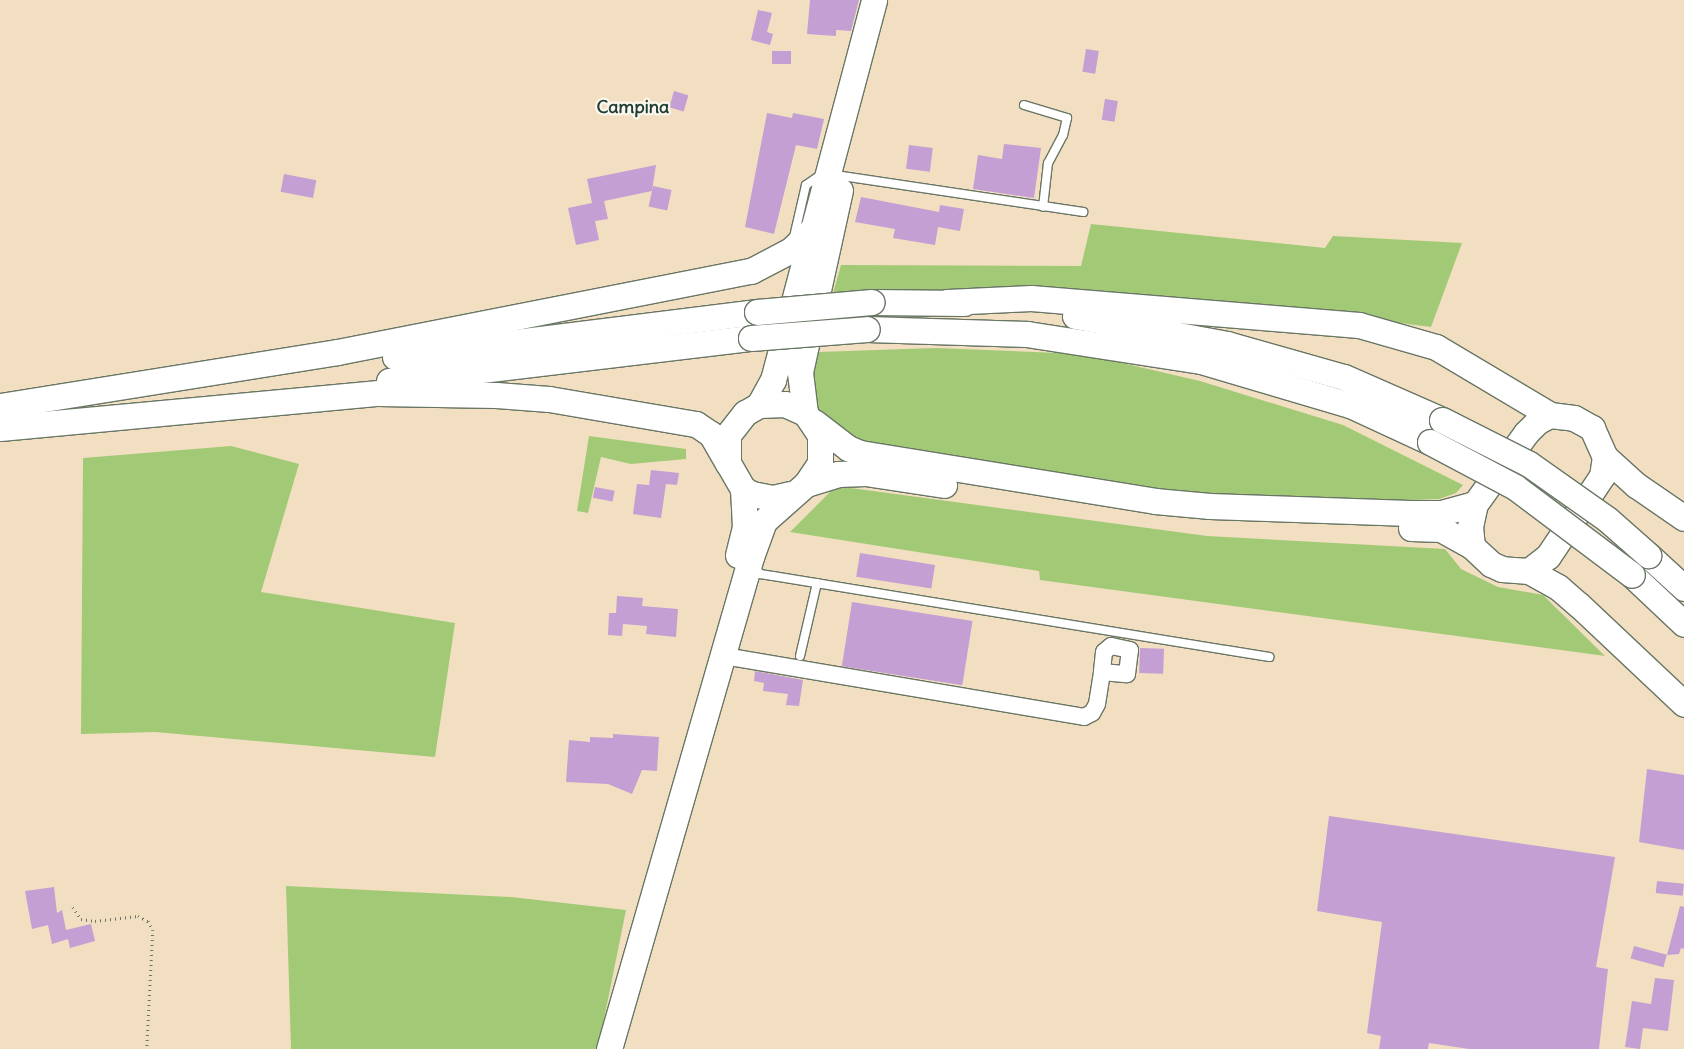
<!DOCTYPE html>
<style>
body{margin:0}
#map{position:relative;width:1684px;height:1049px;overflow:hidden;background:#f2dfc1;font-family:Delius,sans-serif}
div>[style]{position:absolute}
[style*='--x']{left:calc(var(--x)*1px);top:calc(var(--y)*1px);width:calc(var(--w)*1px);rotate:calc(var(--a)*1deg)}
.green>*{inset:0;background:#a2ca76}
.building>*{inset:0;background:#c39fd4;transform-origin:0 0}
.path>*{height:2.5px;margin-top:-1.25px;transform-origin:0;background:repeating-linear-gradient(90deg,#697665 0 1px,transparent 0 5px)}
.roads{filter:drop-shadow(1px 0 #697665) drop-shadow(-1px 0 #697665) drop-shadow(0 1px #697665) drop-shadow(0 -1px #697665)}
.lane>*{height:8px;margin:-4px;padding:0 4px;transform-origin:4px;border-radius:4px;background:#fff}
.street>*{height:16px;margin:-8px;padding:0 8px;transform-origin:8px;border-radius:8px;background:#fff}
.primary>*{height:25px;margin:-12.5px;padding:0 12.5px;transform-origin:12.5px;border-radius:12.5px;background:#fff}
.bridges{filter:drop-shadow(1px 0 #697665) drop-shadow(-1px 0 #697665) drop-shadow(0 1px #697665) drop-shadow(0 -1px #697665)}
.primary-bridge>*{height:25px;margin:-12.5px;padding:0 12.5px;transform-origin:12.5px;border-radius:12.5px;background:#fff}
span{translate:-50% -50%;white-space:nowrap;text-align:center;line-height:1.15;-webkit-text-stroke:4.5px #fbf7ec;paint-order:stroke}
.neighbourhood-label{font-size:18px;color:#1f3d34;font-weight:700}
</style>
<div id="map">
<div class="green">
<i style="clip-path:polygon(1091px 224px,1325px 248px,1333px 236px,1462px 243px,1431px 327px,1250px 304px,1065px 293px,833px 293px,841px 265px,1081px 266px)"></i>
<i style="clip-path:polygon(936px 348px,1083px 354px,1200px 381px,1343px 425px,1463px 485px,1456px 493px,1439px 499px,1365px 502px,1137px 493px,870px 446px,839px 434px,813px 405px,810px 381px,818px 352px)"></i>
<i style="clip-path:polygon(589px 436px,686px 449px,686px 459px,631px 464px,601px 457px,588px 513px,577px 511px)"></i>
<i style="clip-path:polygon(231px 446px,299px 464px,261px 592px,455px 623px,435px 757px,155px 732px,81px 734px,83px 458px)"></i>
<i style="clip-path:polygon(836px 486px,1207px 536px,1445px 549px,1461px 569px,1498px 587px,1543px 595px,1605px 656px,1040px 580px,1039px 571px,790px 532px)"></i>
<i style="clip-path:polygon(286px 886px,511px 897px,626px 910px,598px 1049px,291px 1049px)"></i>
</div>
<div class="building">
<i style="clip-path:polygon(810px 0,859px 0,851px 31px,836px 30px,836px 36px,807px 34px)"></i>
<i style="clip-path:polygon(758px 10px,772px 13px,767px 32px,773px 34px,770px 45px,751px 40px)"></i>
<i style="left:1086px;top:49px;width:13px;height:23px;rotate:9deg"></i>
<i style="left:772px;top:51px;width:19px;height:13px"></i>
<i style="left:674px;top:91px;width:15px;height:17px;rotate:16deg"></i>
<i style="left:1105px;top:99px;width:13px;height:21px;rotate:9deg"></i>
<i style="clip-path:polygon(767px 113px,792px 118px,793px 113px,824px 119px,817px 149px,796px 145px,774px 234px,745px 227px)"></i>
<i style="clip-path:polygon(1004px 144px,1041px 148px,1034px 198px,973px 189px,978px 155px,1002px 159px)"></i>
<i style="left:909px;top:145px;width:24px;height:24px;rotate:7deg"></i>
<i style="clip-path:polygon(656px 165px,652px 191px,604px 201px,608px 219px,595px 221px,599px 240px,576px 245px,568px 208px,592px 203px,587px 179px)"></i>
<i style="left:284px;top:174px;width:33px;height:18px;rotate:11deg"></i>
<i style="left:653px;top:186px;width:19px;height:21px;rotate:12deg"></i>
<i style="clip-path:polygon(861px 197px,939px 212px,940px 205px,964px 209px,960px 231px,938px 227px,935px 245px,893px 238px,895px 229px,855px 222px)"></i>
<i style="clip-path:polygon(651px 470px,679px 473px,677px 485px,666px 484px,661px 518px,633px 514px,637px 484px,649px 485px)"></i>
<i style="left:595px;top:487px;width:20px;height:11px;rotate:11deg"></i>
<i style="left:860px;top:553px;width:76px;height:24px;rotate:9deg"></i>
<i style="clip-path:polygon(617px 596px,643px 598px,642px 606px,678px 609px,676px 637px,646px 634px,647px 626px,623px 624px,622px 636px,608px 635px,609px 613px,616px 613px)"></i>
<i style="left:852px;top:602px;width:122px;height:65px;rotate:9deg"></i>
<i style="left:1140px;top:648px;width:24px;height:25px;rotate:2deg"></i>
<i style="clip-path:polygon(755px 671px,803px 680px,799px 706px,786px 705px,788px 694px,763px 691px,764px 683px,754px 681px)"></i>
<i style="clip-path:polygon(613px 734px,659px 737px,657px 771px,642px 770px,632px 794px,608px 784px,566px 782px,569px 740px,590px 742px,590px 737px,613px 738px)"></i>
<i style="clip-path:polygon(1647px 769px,1684px 775px,1684px 850px,1639px 842px)"></i>
<i style="clip-path:polygon(1329px 816px,1615px 857px,1596px 967px,1608px 969px,1599px 1049px,1469px 1049px,1429px 1043px,1428px 1049px,1379px 1049px,1381px 1036px,1367px 1033px,1382px 922px,1317px 911px)"></i>
<i style="left:1657px;top:881px;width:27px;height:12px;rotate:6deg"></i>
<i style="clip-path:polygon(54px 887px,57px 913px,62px 910px,66px 930px,91px 924px,95px 941px,70px 948px,68px 939px,52px 944px,48px 925px,32px 929px,25px 891px)"></i>
<i style="clip-path:polygon(1680px 906px,1684px 907px,1684px 949px,1681px 948px,1679px 954px,1667px 955px)"></i>
<i style="left:1634px;top:946px;width:34px;height:13px;rotate:15deg"></i>
<i style="clip-path:polygon(1655px 978px,1674px 980px,1668px 1031px,1643px 1028px,1640px 1049px,1625px 1047px,1632px 1001px,1651px 1004px)"></i>
</div>
<div class="path">
<i style="--x:73;--y:907;--w:14;--a:56"></i>
<i style="--x:81;--y:919;--w:14;--a:8"></i>
<i style="--x:95;--y:921;--w:43;--a:-6.6"></i>
<i style="--x:138;--y:916;--w:11;--a:27"></i>
<i style="--x:148;--y:921;--w:10;--a:61"></i>
<i style="--x:153;--y:930;--w:119;--a:92.9"></i>
</div>
<div class="roads">
<div class="lane">
<i style="--x:1024;--y:105;--w:45;--a:16.8"></i>
<i style="--x:1067;--y:118;--w:17;--a:103"></i>
<i style="--x:1063;--y:135;--w:32;--a:118"></i>
<i style="--x:1048;--y:163;--w:44;--a:96.5"></i>
<i style="--x:842;--y:176;--w:244;--a:8.5"></i>
<i style="--x:794;--y:237;--w:53;--a:-77"></i>
<i style="--x:806;--y:185;--w:18;--a:-34"></i>
<i style="--x:754;--y:566;--w:10;--a:53"></i>
<i style="--x:760;--y:574;--w:13;--a:9"></i>
<i style="--x:773;--y:576;--w:503;--a:9.27"></i>
<i style="--x:800;--y:656;--w:75;--a:-76.9"></i>
</div>
<div class="street">
<i style="--x:724;--y:656;--w:365;--a:9.6"></i>
<i style="--x:1084;--y:717;--w:9;--a:-27"></i>
<i style="--x:1092;--y:713;--w:10;--a:-61"></i>
<i style="--x:1097;--y:704;--w:32;--a:-81"></i>
<i style="--x:1102;--y:672;--w:25;--a:5"></i>
<i style="--x:1127;--y:674;--w:24;--a:-83"></i>
<i style="--x:1130;--y:650;--w:19;--a:-168"></i>
<i style="--x:1111;--y:646;--w:9;--a:139"></i>
<i style="--x:1104;--y:652;--w:20;--a:96"></i>
</div>
<div class="primary">
<i style="--x:872;--y:302;--w:92;--a:0.6"></i>
<i style="--x:947;--y:302;--w:84;--a:-2.7"></i>
<i style="--x:1031;--y:298;--w:329;--a:4.7"></i>
<i style="--x:1359;--y:325;--w:80;--a:15.9"></i>
<i style="--x:1436;--y:347;--w:133;--a:30.8"></i>
<i style="--x:1075;--y:316;--w:155;--a:10.4"></i>
<i style="--x:1227;--y:344;--w:122;--a:15.8"></i>
<i style="--x:1344;--y:377;--w:107;--a:23.7"></i>
<i style="--x:867;--y:329;--w:160;--a:1.8"></i>
<i style="--x:1027;--y:334;--w:176;--a:8.8"></i>
<i style="--x:1201;--y:361;--w:155;--a:16.5"></i>
<i style="--x:1350;--y:405;--w:88;--a:24.8"></i>
<i style="--x:395;--y:357;--w:365;--a:-7.1"></i>
<i style="--x:389;--y:381;--w:365;--a:-6.8"></i>
<i style="--x:759;--y:405;--w:29;--a:-61"></i>
<i style="--x:773;--y:380;--w:393;--a:-75.1"></i>
<i style="--x:0;--y:406;--w:341;--a:-9.1"></i>
<i style="--x:337;--y:352;--w:422;--a:-11.1"></i>
<i style="--x:751;--y:271;--w:45;--a:-27.7"></i>
<i style="--x:791;--y:250;--w:32;--a:-44"></i>
<i style="--x:805;--y:413;--w:41;--a:-97"></i>
<i style="--x:800;--y:372;--w:186;--a:-77.6"></i>
<i style="--x:1550;--y:415;--w:24;--a:7"></i>
<i style="--x:1574;--y:418;--w:21;--a:29"></i>
<i style="--x:1592;--y:428;--w:32;--a:66"></i>
<i style="--x:1605;--y:457;--w:19;--a:99"></i>
<i style="--x:1602;--y:476;--w:97;--a:124"></i>
<i style="--x:1548;--y:556;--w:24;--a:142"></i>
<i style="--x:1529;--y:571;--w:27;--a:-176"></i>
<i style="--x:1502;--y:569;--w:12;--a:-156"></i>
<i style="--x:1491;--y:564;--w:26;--a:-137"></i>
<i style="--x:1472;--y:546;--w:19;--a:-96"></i>
<i style="--x:1470;--y:527;--w:24;--a:-78"></i>
<i style="--x:1475;--y:504;--w:87;--a:-54.3"></i>
<i style="--x:1526;--y:433;--w:17;--a:-45"></i>
<i style="--x:1538;--y:421;--w:13;--a:-27"></i>
<i style="--x:814;--y:422;--w:43;--a:37.4"></i>
<i style="--x:848;--y:448;--w:13;--a:23"></i>
<i style="--x:860;--y:453;--w:299;--a:9.2"></i>
<i style="--x:1155;--y:501;--w:55;--a:5.2"></i>
<i style="--x:1210;--y:506;--w:200;--a:2"></i>
<i style="--x:1410;--y:513;--w:31;--a:0"></i>
<i style="--x:1441;--y:513;--w:35;--a:-15"></i>
<i style="--x:0;--y:428;--w:380;--a:-5.3"></i>
<i style="--x:378;--y:393;--w:118;--a:1"></i>
<i style="--x:496;--y:395;--w:53;--a:4.3"></i>
<i style="--x:549;--y:399;--w:149;--a:9.7"></i>
<i style="--x:696;--y:424;--w:18;--a:34"></i>
<i style="--x:711;--y:434;--w:34;--a:60"></i>
<i style="--x:1605;--y:457;--w:42;--a:42.1"></i>
<i style="--x:1636;--y:485;--w:58;--a:34.5"></i>
<i style="--x:806;--y:484;--w:34;--a:-17"></i>
<i style="--x:838;--y:474;--w:27;--a:-2"></i>
<i style="--x:865;--y:473;--w:80;--a:8.6"></i>
<i style="--x:1411;--y:528;--w:30;--a:2"></i>
<i style="--x:1441;--y:529;--w:35;--a:29"></i>
<i style="--x:738;--y:555;--w:29;--a:-76"></i>
<i style="--x:745;--y:527;--w:38;--a:-93"></i>
<i style="--x:1648;--y:555;--w:49;--a:42.5"></i>
<i style="--x:1529;--y:571;--w:33;--a:29"></i>
<i style="--x:1558;--y:587;--w:28;--a:41"></i>
<i style="--x:1579;--y:605;--w:144;--a:43.3"></i>
<i style="--x:1632;--y:575;--w:71;--a:43.3"></i>
<i style="--x:609;--y:1049;--w:512;--a:-73.9"></i>
<i style="--x:751;--y:557;--w:38;--a:-70"></i>
<i style="--x:764;--y:521;--w:56;--a:-41.4"></i>
<i style="--x:806;--y:484;--w:25;--a:-56"></i>
<i style="--x:820;--y:463;--w:28;--a:-90"></i>
<i style="--x:820;--y:435;--w:27;--a:-124"></i>
<i style="--x:805;--y:413;--w:22;--a:-156"></i>
<i style="--x:785;--y:404;--w:26;--a:178"></i>
<i style="--x:759;--y:405;--w:16;--a:150"></i>
<i style="--x:745;--y:413;--w:28;--a:128"></i>
<i style="--x:728;--y:435;--w:28;--a:90"></i>
<i style="--x:728;--y:463;--w:30;--a:60"></i>
<i style="--x:743;--y:489;--w:10;--a:29"></i>
<i style="--x:752;--y:494;--w:21;--a:11"></i>
<i style="--x:773;--y:498;--w:18;--a:-13"></i>
</div>
</div>
<div class="bridges">
<div class="primary-bridge">
<i style="--x:757;--y:312;--w:115;--a:-5"></i>
<i style="--x:751;--y:338;--w:116;--a:-4.4"></i>
<i style="--x:1442;--y:420;--w:97;--a:26.8"></i>
<i style="--x:1529;--y:464;--w:95;--a:35.2"></i>
<i style="--x:1607;--y:519;--w:55;--a:41.3"></i>
<i style="--x:1430;--y:442;--w:96;--a:27.9"></i>
<i style="--x:1515;--y:487;--w:146;--a:36.9"></i>
</div>
</div>
<div class="neighbourhood-label">
<span style="left:633px;top:107px">Campina</span>
</div>
</div>
